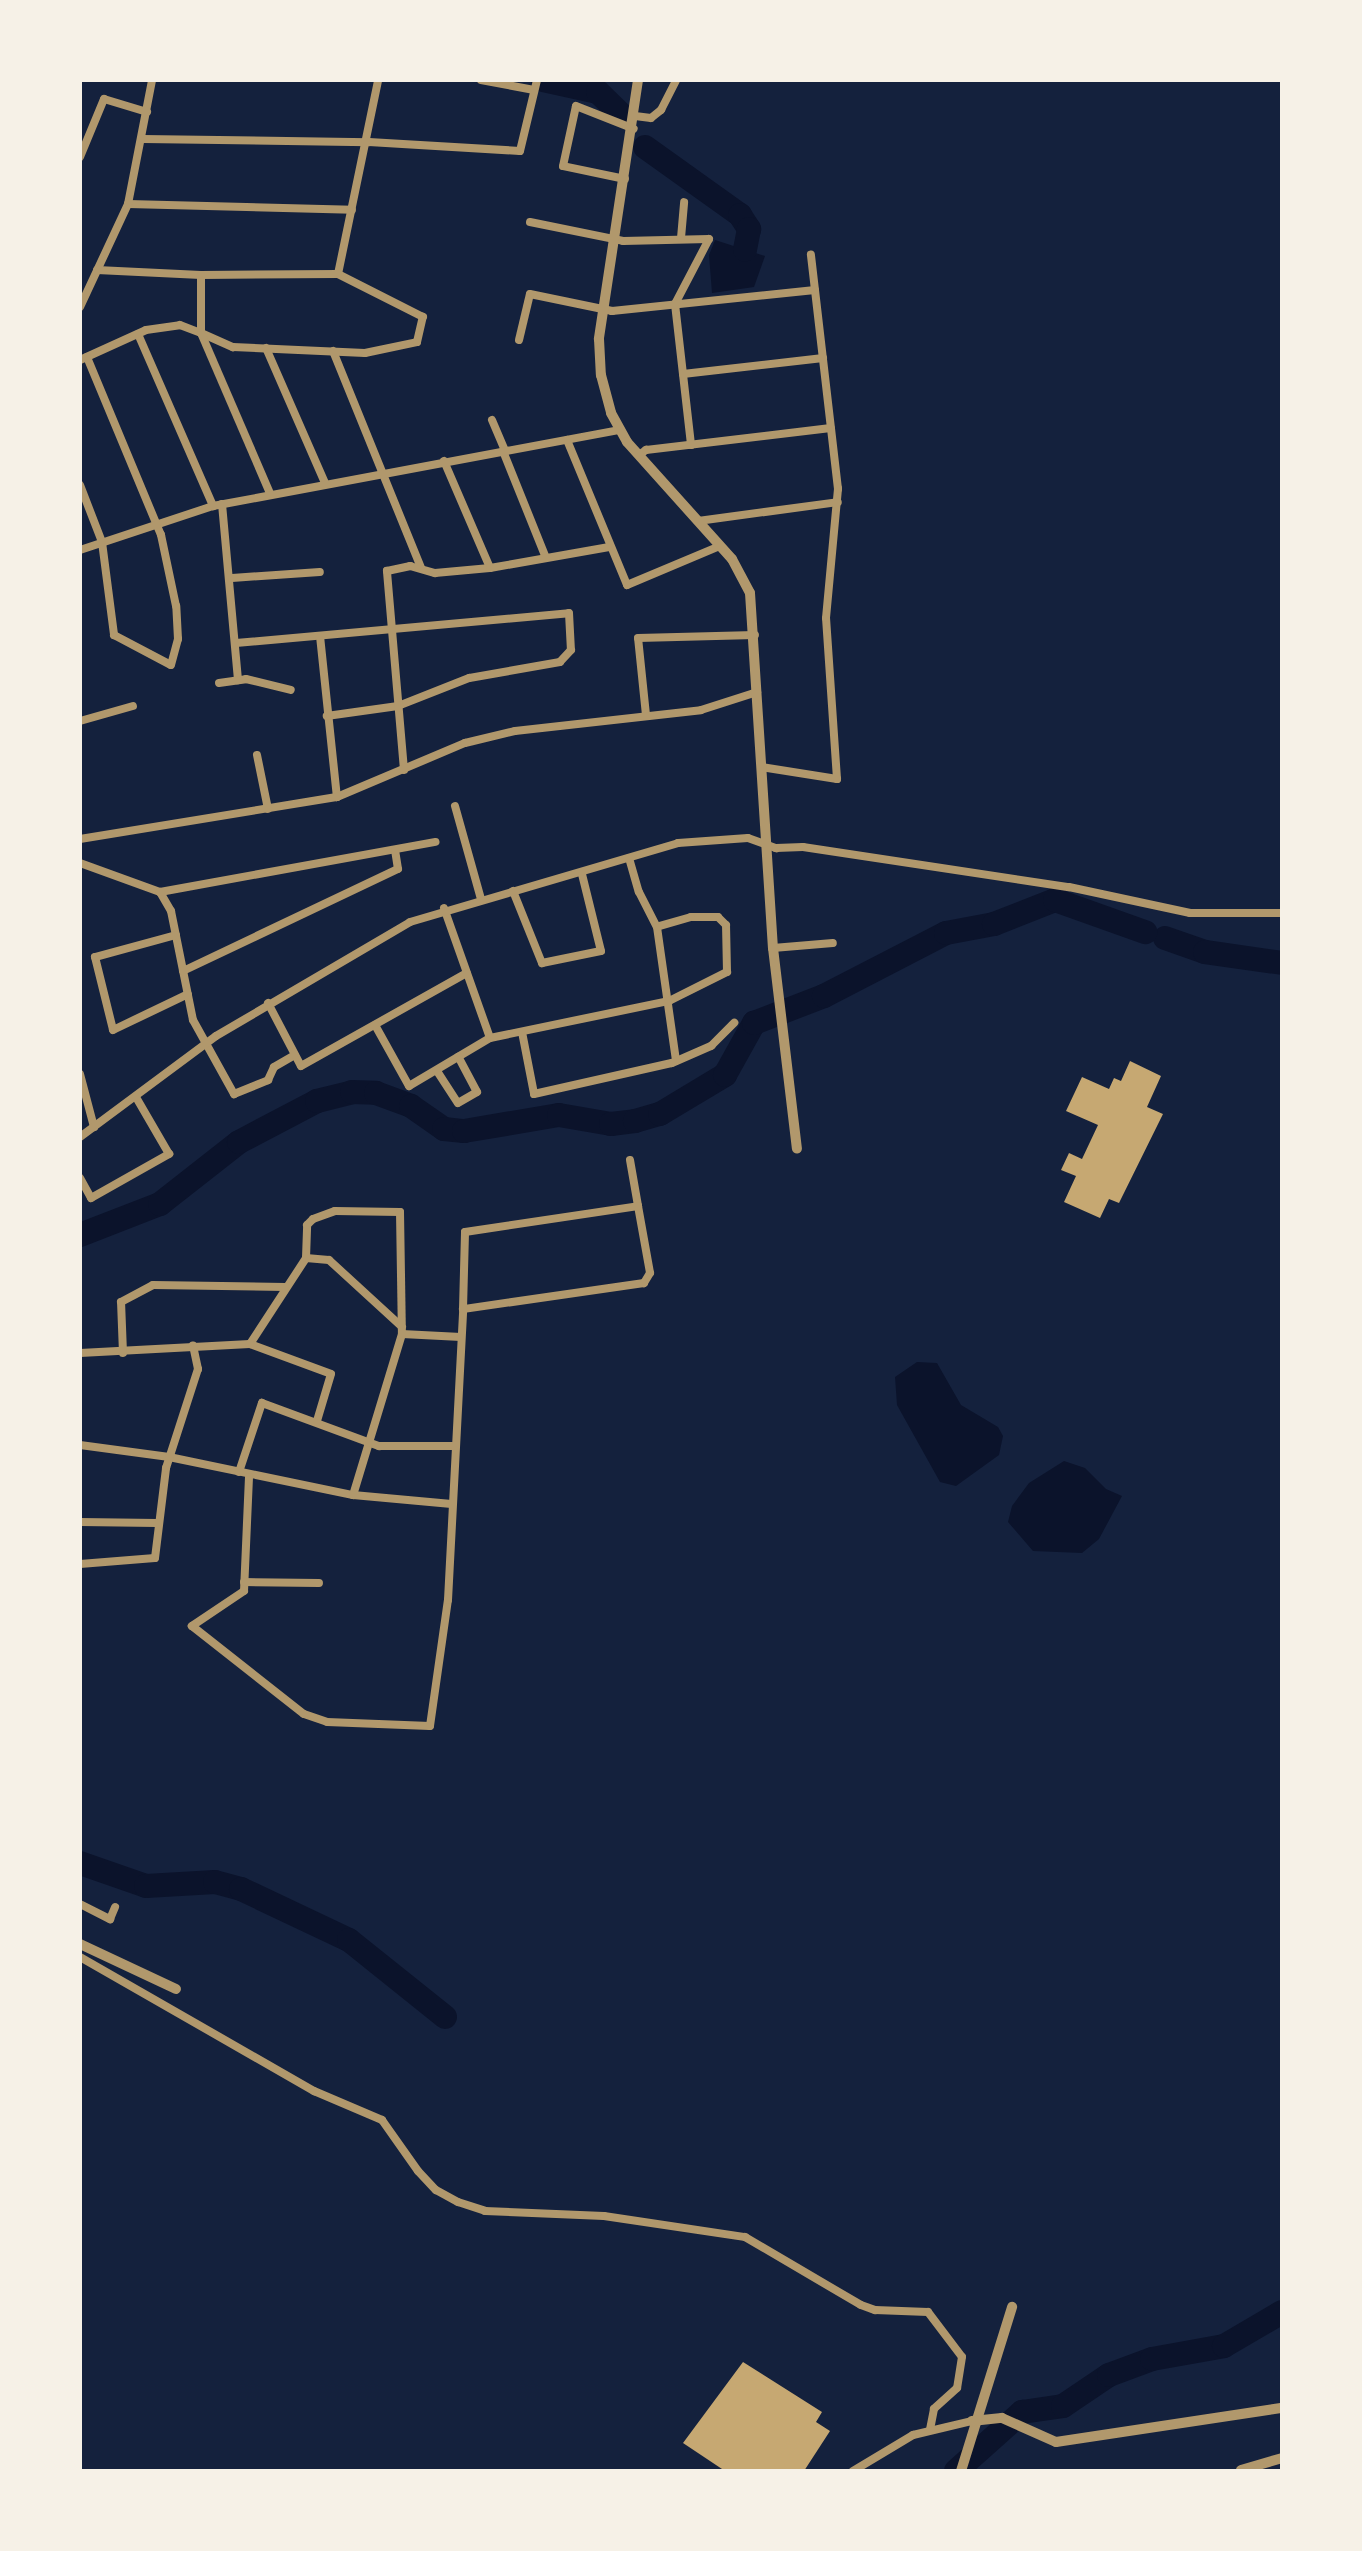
<!DOCTYPE html>
<style>
body{margin:0}
#map{position:relative;width:1362px;height:2551px;overflow:hidden;background:#14213d;font-family:Rubik,sans-serif}
div>[style]{position:absolute}
[style*='--x']{left:calc(var(--x)*1px);top:calc(var(--y)*1px);width:calc(var(--w)*1px);rotate:calc(var(--a)*1deg)}
.water>*{inset:0;background:#0b132b}
.river>*{height:24px;margin:-12px;padding:0 12px;transform-origin:12px;border-radius:12px;background:#0b132b}
.building>*{inset:0;background:#c6a872}
.minor>*{height:8px;margin:-4px;padding:0 4px;transform-origin:4px;border-radius:4px;background:#b1986c}
.tertiary>*{height:10px;margin:-5px;padding:0 5px;transform-origin:5px;border-radius:5px;background:#b1986c}
span{translate:-50% -50%;white-space:nowrap;text-align:center;line-height:1.15;-webkit-text-stroke:6px #f6f1e7;paint-order:stroke}
.frame{position:absolute;inset:0;border:82px solid #f6f1e7;pointer-events:none}
</style>
<div id="map">
<div class="water">
<i style="clip-path:polygon(715px 240px,765px 256px,754px 287px,712px 293px,709px 255px)"></i>
<i style="clip-path:polygon(917px 1362px,937px 1363px,961px 1405px,998px 1427px,1003px 1436px,999px 1455px,956px 1486px,940px 1482px,897px 1405px,895px 1377px)"></i>
<i style="clip-path:polygon(1064px 1461px,1085px 1468px,1106px 1489px,1122px 1496px,1099px 1539px,1082px 1553px,1033px 1551px,1008px 1522px,1012px 1506px,1029px 1483px)"></i>
</div>
<div class="river">
<i style="--x:543;--y:80;--w:56;--a:12.3"></i>
<i style="--x:598;--y:92;--w:30;--a:44"></i>
<i style="--x:645;--y:147;--w:117;--a:35.6"></i>
<i style="--x:740;--y:215;--w:17;--a:57"></i>
<i style="--x:749;--y:229;--w:21;--a:101"></i>
<i style="--x:1165;--y:938;--w:42;--a:19.3"></i>
<i style="--x:1205;--y:952;--w:78;--a:8.1"></i>
<i style="--x:80;--y:1235;--w:86;--a:-21.2"></i>
<i style="--x:160;--y:1204;--w:100;--a:-38.1"></i>
<i style="--x:239;--y:1142;--w:88;--a:-27.7"></i>
<i style="--x:317;--y:1101;--w:36;--a:-14"></i>
<i style="--x:352;--y:1092;--w:24;--a:2"></i>
<i style="--x:376;--y:1093;--w:37;--a:20"></i>
<i style="--x:411;--y:1106;--w:40;--a:34.9"></i>
<i style="--x:444;--y:1129;--w:20;--a:6"></i>
<i style="--x:464;--y:1131;--w:96;--a:-9.6"></i>
<i style="--x:559;--y:1115;--w:53;--a:9.8"></i>
<i style="--x:611;--y:1124;--w:24;--a:-7"></i>
<i style="--x:635;--y:1121;--w:26;--a:-16"></i>
<i style="--x:660;--y:1114;--w:76;--a:-31"></i>
<i style="--x:725;--y:1075;--w:60;--a:-60.9"></i>
<i style="--x:754;--y:1023;--w:75;--a:-21.1"></i>
<i style="--x:824;--y:996;--w:137;--a:-27.3"></i>
<i style="--x:946;--y:933;--w:49;--a:-10.6"></i>
<i style="--x:994;--y:924;--w:66;--a:-21.5"></i>
<i style="--x:1055;--y:900;--w:96;--a:19.6"></i>
<i style="--x:80;--y:1863;--w:70;--a:19.2"></i>
<i style="--x:146;--y:1886;--w:69;--a:-3.3"></i>
<i style="--x:215;--y:1882;--w:27;--a:15"></i>
<i style="--x:241;--y:1889;--w:119;--a:25.3"></i>
<i style="--x:349;--y:1940;--w:123;--a:38.7"></i>
<i style="--x:956;--y:2471;--w:89;--a:-41.8"></i>
<i style="--x:1022;--y:2412;--w:41;--a:-8.3"></i>
<i style="--x:1063;--y:2406;--w:55;--a:-34"></i>
<i style="--x:1109;--y:2375;--w:46;--a:-20.4"></i>
<i style="--x:1152;--y:2359;--w:73;--a:-10.2"></i>
<i style="--x:1224;--y:2346;--w:67;--a:-30.4"></i>
</div>
<div class="building">
<i style="clip-path:polygon(1130px 1061px,1161px 1076px,1147px 1107px,1163px 1114px,1119px 1203px,1109px 1199px,1100px 1218px,1064px 1202px,1076px 1176px,1061px 1170px,1069px 1153px,1082px 1159px,1098px 1125px,1066px 1111px,1082px 1077px,1109px 1089px,1114px 1078px,1121px 1081px)"></i>
<i style="clip-path:polygon(743px 2362px,822px 2412px,816px 2422px,830px 2431px,804px 2471px,725px 2471px,683px 2443px)"></i>
</div>
<div class="minor">
<i style="--x:481;--y:80;--w:54;--a:10.7"></i>
<i style="--x:635;--y:116;--w:16;--a:7"></i>
<i style="--x:651;--y:118;--w:13;--a:-39"></i>
<i style="--x:661;--y:110;--w:34;--a:-63"></i>
<i style="--x:143;--y:139;--w:226;--a:0.8"></i>
<i style="--x:369;--y:142;--w:151;--a:3.4"></i>
<i style="--x:520;--y:151;--w:73;--a:-76.5"></i>
<i style="--x:80;--y:157;--w:63;--a:-67.5"></i>
<i style="--x:104;--y:99;--w:45;--a:16.8"></i>
<i style="--x:625;--y:179;--w:63;--a:-168.2"></i>
<i style="--x:563;--y:166;--w:61;--a:-77.8"></i>
<i style="--x:576;--y:106;--w:62;--a:21.6"></i>
<i style="--x:128;--y:204;--w:224;--a:1.5"></i>
<i style="--x:530;--y:222;--w:95;--a:11.5"></i>
<i style="--x:623;--y:241;--w:86;--a:-1.3"></i>
<i style="--x:709;--y:239;--w:73;--a:117.6"></i>
<i style="--x:675;--y:304;--w:142;--a:83.5"></i>
<i style="--x:681;--y:238;--w:36;--a:-85"></i>
<i style="--x:97;--y:270;--w:104;--a:2.8"></i>
<i style="--x:338;--y:274;--w:198;--a:-78.3"></i>
<i style="--x:80;--y:307;--w:114;--a:-65"></i>
<i style="--x:128;--y:204;--w:126;--a:-79"></i>
<i style="--x:138;--y:334;--w:188;--a:66.4"></i>
<i style="--x:519;--y:340;--w:47;--a:-76.6"></i>
<i style="--x:530;--y:294;--w:84;--a:11.7"></i>
<i style="--x:612;--y:311;--w:204;--a:-5.9"></i>
<i style="--x:266;--y:348;--w:147;--a:66.4"></i>
<i style="--x:333;--y:351;--w:234;--a:67.9"></i>
<i style="--x:80;--y:360;--w:72;--a:-24.4"></i>
<i style="--x:146;--y:330;--w:34;--a:-8"></i>
<i style="--x:180;--y:325;--w:22;--a:21"></i>
<i style="--x:201;--y:333;--w:35;--a:24"></i>
<i style="--x:233;--y:347;--w:132;--a:2.6"></i>
<i style="--x:365;--y:353;--w:53;--a:-11.9"></i>
<i style="--x:417;--y:342;--w:26;--a:-77"></i>
<i style="--x:423;--y:317;--w:95;--a:-153.2"></i>
<i style="--x:338;--y:274;--w:137;--a:179.6"></i>
<i style="--x:201;--y:275;--w:58;--a:90"></i>
<i style="--x:201;--y:333;--w:174;--a:66.7"></i>
<i style="--x:683;--y:374;--w:141;--a:-6.5"></i>
<i style="--x:492;--y:420;--w:34;--a:67"></i>
<i style="--x:567;--y:440;--w:157;--a:67.5"></i>
<i style="--x:627;--y:585;--w:101;--a:-22.8"></i>
<i style="--x:503;--y:451;--w:115;--a:68.1"></i>
<i style="--x:639;--y:455;--w:9;--a:-36"></i>
<i style="--x:646;--y:450;--w:186;--a:-6.8"></i>
<i style="--x:444;--y:461;--w:116;--a:66.7"></i>
<i style="--x:80;--y:485;--w:61;--a:68.9"></i>
<i style="--x:102;--y:542;--w:94;--a:82.6"></i>
<i style="--x:114;--y:635;--w:64;--a:27.8"></i>
<i style="--x:171;--y:665;--w:27;--a:-75"></i>
<i style="--x:178;--y:639;--w:33;--a:-93"></i>
<i style="--x:176;--y:606;--w:73;--a:-101.9"></i>
<i style="--x:161;--y:535;--w:193;--a:-112.6"></i>
<i style="--x:222;--y:504;--w:177;--a:84.8"></i>
<i style="--x:698;--y:521;--w:141;--a:-7.7"></i>
<i style="--x:80;--y:550;--w:140;--a:-18.3"></i>
<i style="--x:213;--y:506;--w:414;--a:-10.6"></i>
<i style="--x:232;--y:578;--w:88;--a:-3.9"></i>
<i style="--x:320;--y:636;--w:162;--a:84"></i>
<i style="--x:236;--y:643;--w:334;--a:-5.1"></i>
<i style="--x:569;--y:613;--w:37;--a:87"></i>
<i style="--x:571;--y:650;--w:16;--a:133"></i>
<i style="--x:560;--y:662;--w:92;--a:170"></i>
<i style="--x:469;--y:678;--w:76;--a:158.5"></i>
<i style="--x:398;--y:706;--w:72;--a:172"></i>
<i style="--x:219;--y:683;--w:27;--a:-8"></i>
<i style="--x:246;--y:679;--w:46;--a:13.7"></i>
<i style="--x:646;--y:715;--w:77;--a:-95.9"></i>
<i style="--x:638;--y:638;--w:117;--a:-1.5"></i>
<i style="--x:80;--y:721;--w:55;--a:-15.8"></i>
<i style="--x:257;--y:755;--w:55;--a:78.5"></i>
<i style="--x:761;--y:767;--w:77;--a:9"></i>
<i style="--x:837;--y:779;--w:161;--a:-93.9"></i>
<i style="--x:826;--y:618;--w:130;--a:-84.7"></i>
<i style="--x:838;--y:489;--w:236;--a:-96.6"></i>
<i style="--x:404;--y:770;--w:200;--a:-94.9"></i>
<i style="--x:387;--y:571;--w:24;--a:-12"></i>
<i style="--x:410;--y:566;--w:26;--a:16"></i>
<i style="--x:435;--y:573;--w:55;--a:-5.2"></i>
<i style="--x:490;--y:568;--w:121;--a:-10"></i>
<i style="--x:455;--y:806;--w:97;--a:74.4"></i>
<i style="--x:80;--y:839;--w:260;--a:-9.3"></i>
<i style="--x:337;--y:797;--w:139;--a:-22.9"></i>
<i style="--x:465;--y:743;--w:51;--a:-13.5"></i>
<i style="--x:515;--y:731;--w:187;--a:-6.4"></i>
<i style="--x:701;--y:710;--w:59;--a:-17.8"></i>
<i style="--x:629;--y:858;--w:35;--a:74"></i>
<i style="--x:639;--y:892;--w:39;--a:63"></i>
<i style="--x:657;--y:927;--w:135;--a:81.9"></i>
<i style="--x:80;--y:863;--w:85;--a:19.9"></i>
<i style="--x:160;--y:892;--w:22;--a:60"></i>
<i style="--x:171;--y:911;--w:111;--a:78.6"></i>
<i style="--x:193;--y:1020;--w:85;--a:61"></i>
<i style="--x:234;--y:1094;--w:37;--a:-22"></i>
<i style="--x:268;--y:1080;--w:14;--a:-65"></i>
<i style="--x:274;--y:1067;--w:24;--a:-30"></i>
<i style="--x:513;--y:891;--w:78;--a:68.1"></i>
<i style="--x:542;--y:963;--w:60;--a:-11.5"></i>
<i style="--x:601;--y:951;--w:79;--a:-103.9"></i>
<i style="--x:160;--y:892;--w:280;--a:-10.3"></i>
<i style="--x:444;--y:908;--w:138;--a:70.5"></i>
<i style="--x:176;--y:935;--w:84;--a:164.8"></i>
<i style="--x:95;--y:957;--w:75;--a:76.1"></i>
<i style="--x:113;--y:1030;--w:83;--a:-25.6"></i>
<i style="--x:773;--y:948;--w:60;--a:-4.8"></i>
<i style="--x:183;--y:971;--w:238;--a:-25.4"></i>
<i style="--x:398;--y:869;--w:18;--a:-99"></i>
<i style="--x:268;--y:1003;--w:71;--a:62.4"></i>
<i style="--x:301;--y:1066;--w:190;--a:-29.3"></i>
<i style="--x:375;--y:1025;--w:70;--a:60.9"></i>
<i style="--x:409;--y:1086;--w:94;--a:-30.7"></i>
<i style="--x:490;--y:1038;--w:183;--a:-11.7"></i>
<i style="--x:669;--y:1001;--w:65;--a:-26.6"></i>
<i style="--x:727;--y:972;--w:47;--a:-91.2"></i>
<i style="--x:726;--y:925;--w:11;--a:-135"></i>
<i style="--x:718;--y:917;--w:27;--a:180"></i>
<i style="--x:691;--y:917;--w:35;--a:164"></i>
<i style="--x:522;--y:1032;--w:63;--a:79"></i>
<i style="--x:534;--y:1094;--w:141;--a:-12.7"></i>
<i style="--x:672;--y:1063;--w:43;--a:-23.6"></i>
<i style="--x:711;--y:1046;--w:33;--a:-45"></i>
<i style="--x:437;--y:1071;--w:38;--a:57"></i>
<i style="--x:458;--y:1103;--w:22;--a:-30"></i>
<i style="--x:477;--y:1092;--w:40;--a:-118"></i>
<i style="--x:80;--y:1074;--w:55;--a:75.2"></i>
<i style="--x:80;--y:1137;--w:169;--a:-36.6"></i>
<i style="--x:216;--y:1036;--w:225;--a:-30.4"></i>
<i style="--x:410;--y:922;--w:279;--a:-16.4"></i>
<i style="--x:678;--y:843;--w:70;--a:-4.1"></i>
<i style="--x:748;--y:838;--w:30;--a:20"></i>
<i style="--x:776;--y:848;--w:27;--a:-2"></i>
<i style="--x:803;--y:847;--w:269;--a:8.6"></i>
<i style="--x:1069;--y:887;--w:124;--a:12.1"></i>
<i style="--x:1190;--y:913;--w:92;--a:0"></i>
<i style="--x:630;--y:1160;--w:47;--a:80.1"></i>
<i style="--x:80;--y:1178;--w:23;--a:61"></i>
<i style="--x:91;--y:1198;--w:90;--a:-29.4"></i>
<i style="--x:169;--y:1154;--w:66;--a:-120.1"></i>
<i style="--x:638;--y:1206;--w:68;--a:79.8"></i>
<i style="--x:650;--y:1273;--w:12;--a:121"></i>
<i style="--x:644;--y:1283;--w:183;--a:171.8"></i>
<i style="--x:463;--y:1309;--w:77;--a:-88.5"></i>
<i style="--x:465;--y:1232;--w:175;--a:-8.5"></i>
<i style="--x:306;--y:1258;--w:23;--a:5"></i>
<i style="--x:329;--y:1260;--w:99;--a:42.5"></i>
<i style="--x:402;--y:1334;--w:59;--a:2.9"></i>
<i style="--x:250;--y:1344;--w:103;--a:-56.9"></i>
<i style="--x:306;--y:1258;--w:33;--a:-88"></i>
<i style="--x:307;--y:1225;--w:8;--a:-45"></i>
<i style="--x:313;--y:1219;--w:23;--a:-20"></i>
<i style="--x:335;--y:1211;--w:65;--a:0.9"></i>
<i style="--x:400;--y:1212;--w:122;--a:89.1"></i>
<i style="--x:402;--y:1334;--w:168;--a:106.9"></i>
<i style="--x:80;--y:1353;--w:170;--a:-3"></i>
<i style="--x:250;--y:1344;--w:86;--a:20.3"></i>
<i style="--x:331;--y:1374;--w:49;--a:106.6"></i>
<i style="--x:123;--y:1353;--w:51;--a:-92.2"></i>
<i style="--x:121;--y:1302;--w:36;--a:-28"></i>
<i style="--x:153;--y:1285;--w:132;--a:0.9"></i>
<i style="--x:80;--y:1445;--w:90;--a:7.7"></i>
<i style="--x:169;--y:1457;--w:188;--a:11.7"></i>
<i style="--x:353;--y:1495;--w:99;--a:5.2"></i>
<i style="--x:239;--y:1472;--w:73;--a:-71.6"></i>
<i style="--x:262;--y:1403;--w:125;--a:20.2"></i>
<i style="--x:379;--y:1446;--w:74;--a:0"></i>
<i style="--x:249;--y:1477;--w:114;--a:92.5"></i>
<i style="--x:244;--y:1591;--w:63;--a:146.1"></i>
<i style="--x:192;--y:1626;--w:142;--a:38.2"></i>
<i style="--x:304;--y:1714;--w:24;--a:19"></i>
<i style="--x:327;--y:1722;--w:103;--a:2.2"></i>
<i style="--x:430;--y:1726;--w:127;--a:-81.9"></i>
<i style="--x:448;--y:1600;--w:291;--a:-87"></i>
<i style="--x:80;--y:1522;--w:77;--a:0.7"></i>
<i style="--x:80;--y:1564;--w:75;--a:-4.6"></i>
<i style="--x:155;--y:1558;--w:91;--a:-83"></i>
<i style="--x:166;--y:1468;--w:104;--a:-72.1"></i>
<i style="--x:198;--y:1369;--w:24;--a:-102"></i>
<i style="--x:244;--y:1582;--w:75;--a:0.8"></i>
<i style="--x:80;--y:1904;--w:34;--a:27"></i>
<i style="--x:110;--y:1919;--w:13;--a:-67"></i>
<i style="--x:80;--y:1957;--w:270;--a:29.8"></i>
<i style="--x:314;--y:2091;--w:74;--a:23.1"></i>
<i style="--x:382;--y:2120;--w:62;--a:54.8"></i>
<i style="--x:418;--y:2171;--w:26;--a:47"></i>
<i style="--x:436;--y:2190;--w:25;--a:29"></i>
<i style="--x:458;--y:2202;--w:28;--a:18"></i>
<i style="--x:485;--y:2211;--w:119;--a:2.4"></i>
<i style="--x:604;--y:2216;--w:143;--a:8.5"></i>
<i style="--x:745;--y:2237;--w:134;--a:30.4"></i>
<i style="--x:861;--y:2305;--w:15;--a:20"></i>
<i style="--x:875;--y:2310;--w:53;--a:2.2"></i>
<i style="--x:928;--y:2312;--w:56;--a:52.9"></i>
<i style="--x:962;--y:2357;--w:31;--a:99"></i>
<i style="--x:957;--y:2388;--w:31;--a:138"></i>
<i style="--x:934;--y:2409;--w:21;--a:101"></i>
<i style="--x:853;--y:2471;--w:70;--a:-31"></i>
<i style="--x:913;--y:2435;--w:61;--a:-13.3"></i>
</div>
<div class="tertiary">
<i style="--x:638;--y:80;--w:262;--a:98.6"></i>
<i style="--x:599;--y:339;--w:36;--a:87"></i>
<i style="--x:601;--y:375;--w:39;--a:75"></i>
<i style="--x:611;--y:413;--w:33;--a:61"></i>
<i style="--x:627;--y:442;--w:157;--a:48.1"></i>
<i style="--x:732;--y:559;--w:38;--a:62"></i>
<i style="--x:750;--y:593;--w:356;--a:86.3"></i>
<i style="--x:773;--y:948;--w:202;--a:83.2"></i>
<i style="--x:80;--y:1944;--w:106;--a:25.1"></i>
<i style="--x:972;--y:2421;--w:30;--a:-6"></i>
<i style="--x:1002;--y:2418;--w:59;--a:24"></i>
<i style="--x:1056;--y:2442;--w:229;--a:-8.6"></i>
<i style="--x:1241;--y:2470;--w:43;--a:-16.3"></i>
<i style="--x:961;--y:2471;--w:172;--a:-72.7"></i>
</div>
<div class="frame"></div>
</div>
